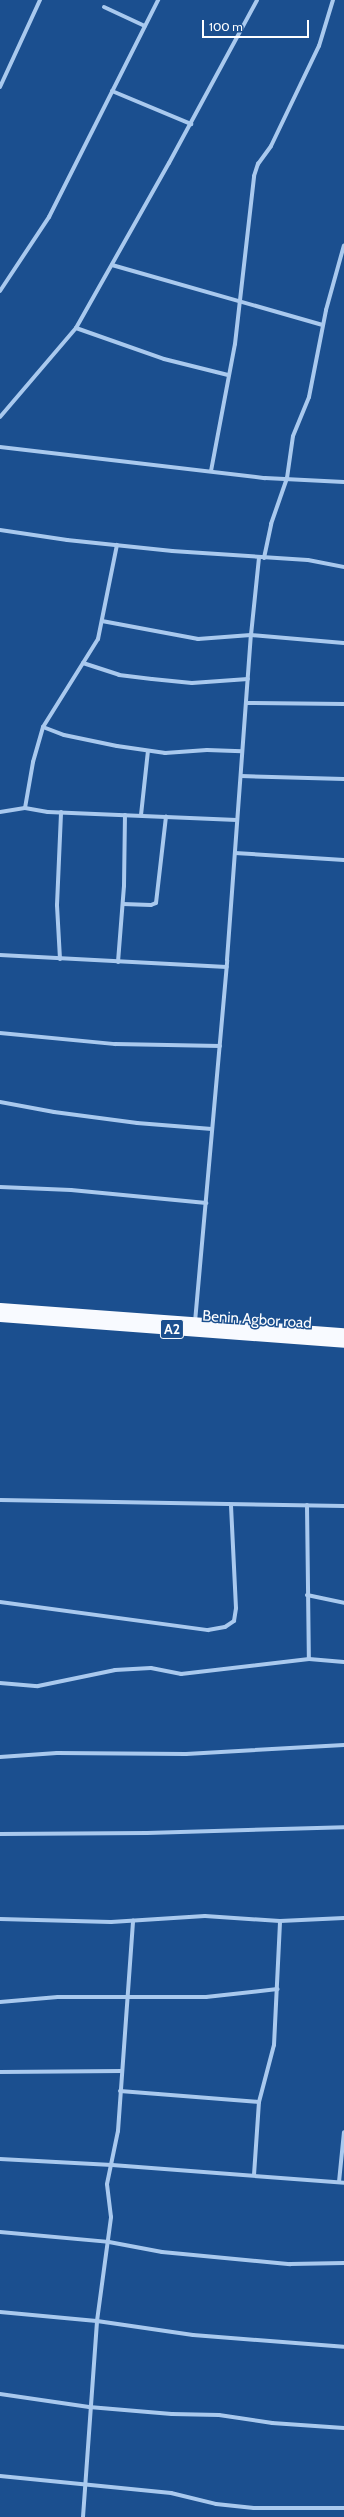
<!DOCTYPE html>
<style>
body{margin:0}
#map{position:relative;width:344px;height:2517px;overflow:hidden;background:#1b4f8f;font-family:Cabin,sans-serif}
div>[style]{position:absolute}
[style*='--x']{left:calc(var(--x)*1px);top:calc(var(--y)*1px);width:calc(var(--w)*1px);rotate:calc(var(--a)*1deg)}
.minor>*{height:4px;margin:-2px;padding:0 2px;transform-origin:2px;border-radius:2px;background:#a9c9ee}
.trunk>*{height:11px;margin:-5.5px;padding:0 5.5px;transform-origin:5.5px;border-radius:5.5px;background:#f8faff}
span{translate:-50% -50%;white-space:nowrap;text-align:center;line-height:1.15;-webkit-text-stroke:3px #1b4f8f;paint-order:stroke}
.shield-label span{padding:1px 3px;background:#1b4f8f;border:1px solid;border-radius:3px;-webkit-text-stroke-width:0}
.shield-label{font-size:14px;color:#fff;font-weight:700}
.street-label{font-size:15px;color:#fff}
.scale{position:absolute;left:202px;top:20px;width:107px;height:18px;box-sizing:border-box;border:2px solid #fff;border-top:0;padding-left:5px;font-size:12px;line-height:14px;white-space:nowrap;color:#fff;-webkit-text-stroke:3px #1b4f8f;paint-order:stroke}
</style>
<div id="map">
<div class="minor">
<i style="--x:104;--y:7;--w:45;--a:24.9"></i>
<i style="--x:0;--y:87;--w:96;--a:-65.3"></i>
<i style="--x:112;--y:91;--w:86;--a:22.7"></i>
<i style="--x:112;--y:265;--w:219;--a:15.9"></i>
<i style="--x:0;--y:291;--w:89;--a:-56.5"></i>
<i style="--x:49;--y:217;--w:243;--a:-63.3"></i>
<i style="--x:76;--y:328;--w:93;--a:19.4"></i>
<i style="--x:164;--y:359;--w:66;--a:14"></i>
<i style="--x:0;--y:417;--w:117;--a:-49.5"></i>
<i style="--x:76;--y:328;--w:189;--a:-60.6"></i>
<i style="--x:169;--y:163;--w:185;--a:-61.6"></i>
<i style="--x:0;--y:447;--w:267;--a:6.7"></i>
<i style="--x:265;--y:478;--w:79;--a:2.9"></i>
<i style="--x:211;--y:471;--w:129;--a:-79.3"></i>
<i style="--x:235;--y:344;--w:169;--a:-83.5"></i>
<i style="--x:254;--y:176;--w:13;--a:-72"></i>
<i style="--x:258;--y:164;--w:22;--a:-54"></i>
<i style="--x:271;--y:146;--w:111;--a:-64.4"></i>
<i style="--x:319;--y:46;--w:48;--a:-73.1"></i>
<i style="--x:0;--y:530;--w:68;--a:8.5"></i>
<i style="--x:67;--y:540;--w:106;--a:6"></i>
<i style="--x:172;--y:551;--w:136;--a:3.8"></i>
<i style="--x:308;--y:560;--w:37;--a:11"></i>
<i style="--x:264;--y:558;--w:35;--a:-78"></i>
<i style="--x:271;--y:524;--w:49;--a:-70.8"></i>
<i style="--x:287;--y:478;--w:42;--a:-81.9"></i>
<i style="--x:293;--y:436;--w:42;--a:-67.7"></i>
<i style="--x:309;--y:397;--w:89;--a:-78.9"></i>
<i style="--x:326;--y:310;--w:67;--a:-74.5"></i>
<i style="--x:102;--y:621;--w:98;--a:10.6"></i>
<i style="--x:198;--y:639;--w:53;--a:-4.3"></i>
<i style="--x:251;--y:635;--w:93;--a:4.9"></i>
<i style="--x:83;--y:663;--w:38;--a:18"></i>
<i style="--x:119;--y:675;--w:33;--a:7"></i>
<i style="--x:152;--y:679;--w:40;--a:5.7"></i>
<i style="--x:192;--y:683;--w:56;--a:-4.1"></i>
<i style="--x:246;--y:703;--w:98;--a:0.6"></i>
<i style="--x:43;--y:727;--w:22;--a:21"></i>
<i style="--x:64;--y:735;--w:54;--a:11.7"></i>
<i style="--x:117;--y:746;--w:49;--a:8.3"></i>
<i style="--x:165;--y:753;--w:42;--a:-4.1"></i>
<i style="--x:207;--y:750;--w:35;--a:2"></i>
<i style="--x:241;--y:776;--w:103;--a:1.7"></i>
<i style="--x:25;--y:808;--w:47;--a:-80.1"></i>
<i style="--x:33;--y:762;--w:36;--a:-74"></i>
<i style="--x:43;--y:727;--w:104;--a:-58"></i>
<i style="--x:98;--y:639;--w:96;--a:-78.6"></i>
<i style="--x:0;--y:812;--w:25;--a:-9"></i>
<i style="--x:25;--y:808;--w:23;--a:10"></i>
<i style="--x:48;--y:812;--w:189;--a:2.4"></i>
<i style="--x:141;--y:815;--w:64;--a:-83.8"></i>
<i style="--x:235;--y:853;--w:109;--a:3.7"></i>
<i style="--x:123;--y:904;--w:28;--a:2"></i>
<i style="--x:151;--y:905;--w:5;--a:-22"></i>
<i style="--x:156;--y:903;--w:87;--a:-83.4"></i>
<i style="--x:0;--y:955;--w:227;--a:3"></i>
<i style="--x:60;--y:959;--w:54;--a:-93.2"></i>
<i style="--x:57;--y:905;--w:93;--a:-87.5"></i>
<i style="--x:118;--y:962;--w:76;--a:-85.5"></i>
<i style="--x:124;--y:886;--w:71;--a:-89.2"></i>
<i style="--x:0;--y:1033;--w:116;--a:5.5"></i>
<i style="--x:115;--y:1044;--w:105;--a:1.1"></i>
<i style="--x:0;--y:1102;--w:55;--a:10.5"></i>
<i style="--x:54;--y:1112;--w:84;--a:7.5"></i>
<i style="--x:137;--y:1123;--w:75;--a:4.6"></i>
<i style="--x:0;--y:1187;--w:71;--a:2.4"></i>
<i style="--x:71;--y:1190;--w:136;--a:5.5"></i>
<i style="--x:195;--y:1322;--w:363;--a:-84.9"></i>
<i style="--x:227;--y:960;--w:326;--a:-85.8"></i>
<i style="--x:251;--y:635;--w:77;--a:-84.1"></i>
<i style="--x:0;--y:1500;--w:344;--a:1"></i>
<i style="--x:307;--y:1505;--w:154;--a:89.3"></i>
<i style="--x:307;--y:1595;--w:38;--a:12"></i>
<i style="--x:0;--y:1602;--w:210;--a:7.7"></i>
<i style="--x:208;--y:1630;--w:17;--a:-10"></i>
<i style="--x:225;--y:1627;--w:11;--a:-34"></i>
<i style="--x:234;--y:1621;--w:13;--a:-81"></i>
<i style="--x:236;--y:1608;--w:103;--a:-92.8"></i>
<i style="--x:0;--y:1683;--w:38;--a:5"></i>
<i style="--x:38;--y:1686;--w:79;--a:-11.7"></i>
<i style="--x:115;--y:1670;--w:36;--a:-3"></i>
<i style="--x:151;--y:1668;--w:31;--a:11"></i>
<i style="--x:181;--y:1674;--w:129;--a:-6.7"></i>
<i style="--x:309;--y:1659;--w:35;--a:5"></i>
<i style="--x:0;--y:1757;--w:57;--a:-4"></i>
<i style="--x:57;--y:1753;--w:129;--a:0.4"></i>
<i style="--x:186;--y:1754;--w:158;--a:-3.3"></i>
<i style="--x:0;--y:1834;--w:147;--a:-0.4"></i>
<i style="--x:147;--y:1833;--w:197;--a:-1.7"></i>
<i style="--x:0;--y:1919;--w:111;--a:1.5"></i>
<i style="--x:111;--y:1922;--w:94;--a:-3.7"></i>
<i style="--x:205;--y:1916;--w:75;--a:3.8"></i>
<i style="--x:280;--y:1921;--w:64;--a:-2.7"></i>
<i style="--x:0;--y:2002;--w:58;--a:-4.9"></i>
<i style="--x:58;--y:1997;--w:148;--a:0"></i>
<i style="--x:206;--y:1997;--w:72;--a:-6.3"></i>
<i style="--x:0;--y:2072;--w:122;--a:-0.5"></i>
<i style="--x:120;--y:2091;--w:139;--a:4.5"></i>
<i style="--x:0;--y:2159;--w:112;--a:3.1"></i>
<i style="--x:112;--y:2165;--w:233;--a:4.4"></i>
<i style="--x:254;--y:2175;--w:73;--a:-86.1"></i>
<i style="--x:259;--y:2102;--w:59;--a:-75.3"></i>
<i style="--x:274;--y:2045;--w:124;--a:-87.2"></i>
<i style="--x:339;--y:2182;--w:50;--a:-84.3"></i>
<i style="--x:0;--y:2232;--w:109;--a:5.2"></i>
<i style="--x:109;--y:2242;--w:54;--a:10.7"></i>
<i style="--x:162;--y:2252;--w:129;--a:5.4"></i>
<i style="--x:290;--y:2264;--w:54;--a:-1.1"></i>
<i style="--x:0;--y:2312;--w:97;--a:5.3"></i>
<i style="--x:97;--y:2321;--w:97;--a:8.3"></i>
<i style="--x:193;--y:2335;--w:151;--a:4.5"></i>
<i style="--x:0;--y:2394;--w:90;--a:8.3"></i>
<i style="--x:89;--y:2407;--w:83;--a:4.8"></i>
<i style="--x:172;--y:2414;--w:47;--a:1.2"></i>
<i style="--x:219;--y:2415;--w:54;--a:8.6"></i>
<i style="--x:272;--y:2423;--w:72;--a:4"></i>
<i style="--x:0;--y:2476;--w:172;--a:5.7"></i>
<i style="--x:171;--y:2493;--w:46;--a:13.7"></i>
<i style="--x:216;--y:2504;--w:38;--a:6"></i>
<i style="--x:254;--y:2508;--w:90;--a:0"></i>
<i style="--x:83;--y:2517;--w:196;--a:-85.9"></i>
<i style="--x:97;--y:2321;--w:105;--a:-82.3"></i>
<i style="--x:111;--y:2217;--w:33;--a:-97"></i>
<i style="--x:107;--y:2184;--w:54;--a:-78.3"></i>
<i style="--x:118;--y:2131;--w:211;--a:-85.9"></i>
</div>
<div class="trunk">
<i style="--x:0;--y:1308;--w:345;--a:4.2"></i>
<i style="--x:0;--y:1316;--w:345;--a:4.3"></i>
</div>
<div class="shield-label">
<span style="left:172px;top:1329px">A2</span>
</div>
<div class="street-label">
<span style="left:257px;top:1320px;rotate:4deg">Benin Agbor road</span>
</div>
<div class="scale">100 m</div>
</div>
